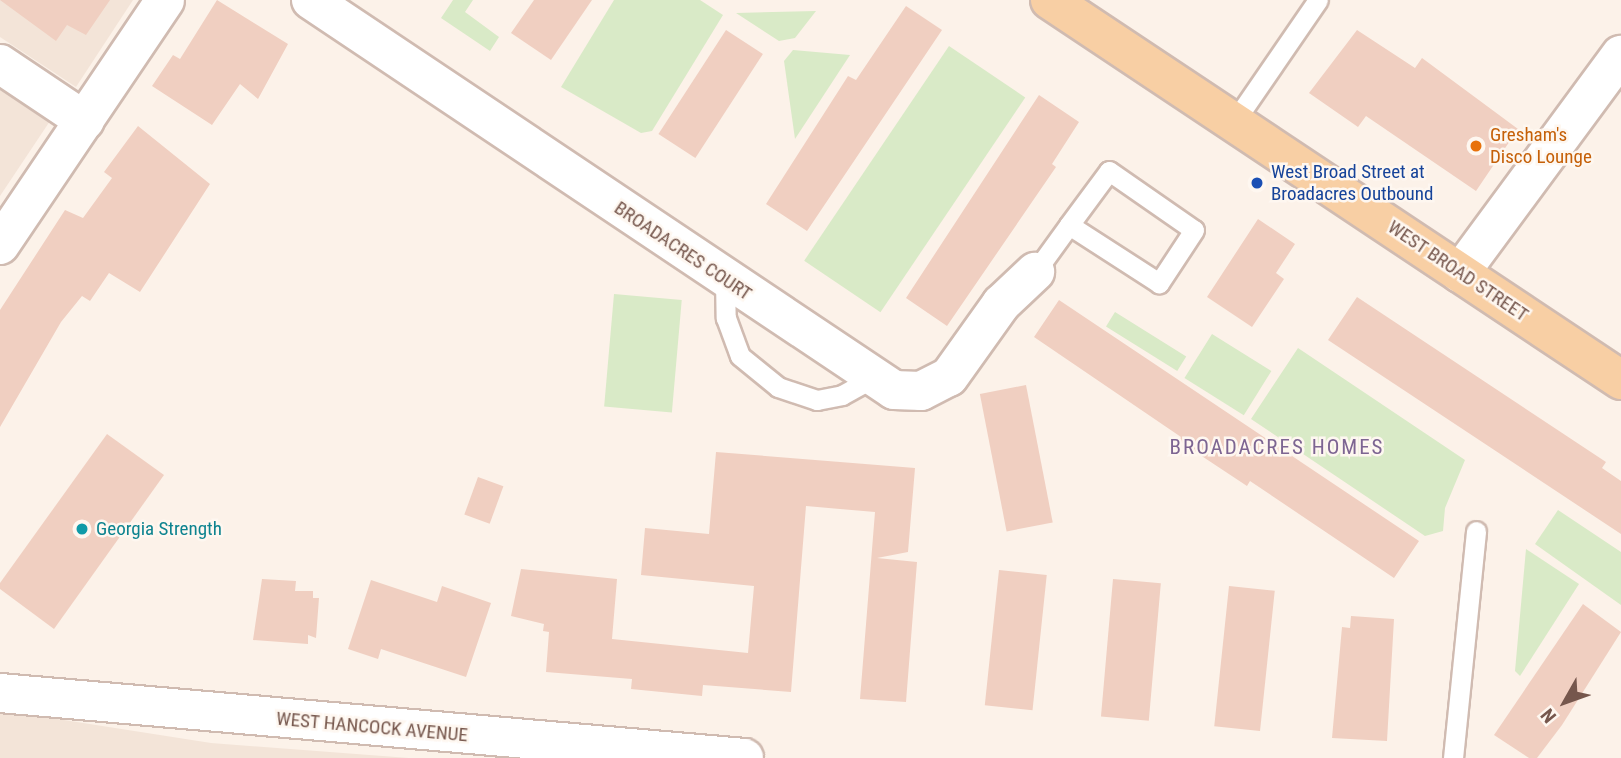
<!DOCTYPE html>
<style>
body{margin:0}
#map{position:relative;width:1621px;height:758px;overflow:hidden;background:#fcf2e9;font-family:"Roboto Condensed",sans-serif}
div>[style]{position:absolute}
[style*='--x']{left:calc(var(--x)*1px);top:calc(var(--y)*1px);width:calc(var(--w)*1px);rotate:calc(var(--a)*1deg)}
.residential>*{inset:0;background:#f3e4d8}
.green>*{inset:0;background:#d9eac7;transform-origin:0 0}
.building>*{inset:0;background:#f0cfc1;transform-origin:0 0}
.roads{filter:drop-shadow(2px 0 #d0bbb1) drop-shadow(-2px 0 #d0bbb1) drop-shadow(0 2px #d0bbb1) drop-shadow(0 -2px #d0bbb1)}
.lane>*{height:19px;margin:-9.5px;padding:0 9.5px;transform-origin:9.5px;border-radius:9.5px;background:#fff}
.street>*{height:38px;margin:-19px;padding:0 19px;transform-origin:19px;border-radius:19px;background:#fff}
.secondary>*{height:38px;margin:-19px;padding:0 19px;transform-origin:19px;border-radius:19px;background:#fff}
.primary>*{height:38px;margin:-19px;padding:0 19px;transform-origin:19px;border-radius:19px;background:#f8cfa4}
.dots>*{width:19px;height:19px;translate:-50% -50%;box-sizing:border-box;border:4px solid #fef7f0;border-radius:50%}
span{translate:-50% -50%;white-space:nowrap;text-align:center;line-height:1.15;-webkit-text-stroke:5px #fef7f0;paint-order:stroke}
.food-label{font-size:19px;color:#c56008}
.left{translate:0 -50%;text-align:left}
.transit-label{font-size:19px;color:#164399}
.street-label{font-size:19px;color:#76574d}
.culture-label{font-size:19px;color:#0d838f}
.neighbourhood-label{font-size:21px;color:#7d6592;letter-spacing:2px}
.north{position:absolute;left:1530px;top:667px;width:70px;height:70px;-webkit-text-stroke:5px #fef7f0;paint-order:stroke;rotate:230deg;font-size:19px;font-weight:700;line-height:28px;text-align:center;color:#76574d}
.north::after{content:'';display:block;margin:auto;width:24px;height:32px;background:#76574d;clip-path:polygon(50% 0,100% 100%,50% 72%,0 100%)}
</style>
<div id="map">
<div class="residential">
<i style="clip-path:polygon(0 0,133px 0,76px 87px,0 37px)"></i>
<i style="clip-path:polygon(0 88px,50px 121px,0 196px)"></i>
<i style="clip-path:polygon(0 710px,211px 743px,409px 758px,0 758px)"></i>
</div>
<div class="green">
<i style="clip-path:polygon(453px 0,473px 0,465px 12px,499px 37px,490px 51px,441px 18px)"></i>
<i style="clip-path:polygon(614px 0,700px 0,723px 15px,652px 131px,641px 133px,561px 87px)"></i>
<i style="clip-path:polygon(816px 11px,795px 38px,779px 41px,736px 13px)"></i>
<i style="left:949px;top:46px;width:92px;height:259px;rotate:34deg"></i>
<i style="clip-path:polygon(793px 50px,850px 55px,795px 139px,784px 61px)"></i>
<i style="left:614px;top:294px;width:68px;height:113px;rotate:5deg"></i>
<i style="left:1115px;top:312px;width:84px;height:17px;rotate:32deg"></i>
<i style="left:1212px;top:334px;width:70px;height:52px;rotate:32deg"></i>
<i style="clip-path:polygon(1298px 348px,1465px 460px,1445px 508px,1443px 531px,1425px 536px,1251px 419px)"></i>
<i style="clip-path:polygon(1558px 510px,1621px 552px,1621px 605px,1535px 544px)"></i>
<i style="clip-path:polygon(1526px 549px,1579px 584px,1520px 676px,1515px 671px)"></i>
</div>
<div class="building">
<i style="clip-path:polygon(0 0,110px 0,86px 35px,67px 25px,56px 41px)"></i>
<i style="clip-path:polygon(217px 0,288px 44px,258px 99px,240px 84px,212px 125px,152px 86px,173px 55px,180px 59px)"></i>
<i style="clip-path:polygon(534px 0,592px 0,551px 60px,511px 33px)"></i>
<i style="clip-path:polygon(906px 6px,942px 30px,807px 231px,766px 204px,848px 76px,856px 80px)"></i>
<i style="left:726px;top:30px;width:44px;height:124px;rotate:33deg"></i>
<i style="clip-path:polygon(1357px 30px,1415px 68px,1422px 58px,1518px 129px,1476px 191px,1366px 116px,1358px 127px,1309px 93px)"></i>
<i style="clip-path:polygon(1039px 95px,1079px 122px,1052px 164px,1056px 167px,947px 326px,906px 298px)"></i>
<i style="clip-path:polygon(138px 126px,210px 184px,140px 292px,109px 273px,90px 301px,82px 296px,61px 322px,0 427px,0 310px,65px 210px,83px 218px,112px 178px,104px 172px)"></i>
<i style="clip-path:polygon(1258px 219px,1295px 244px,1276px 273px,1284px 279px,1252px 327px,1207px 297px)"></i>
<i style="clip-path:polygon(1357px 297px,1606px 462px,1602px 468px,1621px 481px,1621px 534px,1328px 340px)"></i>
<i style="clip-path:polygon(1059px 300px,1419px 541px,1394px 578px,1250px 481px,1247px 486px,1179px 441px,1181px 437px,1034px 337px)"></i>
<i style="left:1026px;top:385px;width:140px;height:47px;rotate:79deg"></i>
<i style="clip-path:polygon(107px 434px,164px 475px,54px 629px,0 589px,0 583px)"></i>
<i style="clip-path:polygon(716px 452px,915px 468px,908px 552px,877px 558px,917px 562px,906px 702px,860px 699px,875px 512px,840px 509px,806px 506px,791px 692px,703px 685px,702px 696px,631px 689px,632px 679px,546px 672px,549px 632px,543px 631px,544px 624px,511px 616px,521px 569px,617px 579px,612px 639px,748px 653px,754px 586px,641px 575px,645px 528px,709px 534px)"></i>
<i style="left:478px;top:477px;width:27px;height:40px;rotate:20deg"></i>
<i style="left:999px;top:570px;width:48px;height:136px;rotate:6deg"></i>
<i style="clip-path:polygon(262px 579px,296px 581px,295px 591px,313px 591px,313px 598px,319px 598px,316px 638px,308px 635px,308px 644px,253px 640px)"></i>
<i style="left:1113px;top:579px;width:48px;height:138px;rotate:5deg"></i>
<i style="clip-path:polygon(371px 580px,437px 602px,442px 586px,491px 603px,466px 677px,381px 649px,378px 659px,348px 649px)"></i>
<i style="left:1229px;top:586px;width:46px;height:141px;rotate:6deg"></i>
<i style="clip-path:polygon(1583px 604px,1621px 632px,1562px 725px,1537px 758px,1529px 758px,1494px 735px)"></i>
<i style="clip-path:polygon(1351px 616px,1394px 619px,1387px 741px,1332px 738px,1342px 627px,1350px 628px)"></i>
</div>
<div class="roads">
<div class="lane">
<i style="--x:1234;--y:122;--w:148;--a:-55.5"></i>
<i style="--x:1035;--y:272;--w:58;--a:-54.1"></i>
<i style="--x:1069;--y:225;--w:67;--a:-53.5"></i>
<i style="--x:1109;--y:171;--w:103;--a:34.8"></i>
<i style="--x:1194;--y:230;--w:64;--a:123.4"></i>
<i style="--x:1159;--y:283;--w:107;--a:-147.2"></i>
<i style="--x:725;--y:279;--w:39;--a:89"></i>
<i style="--x:726;--y:318;--w:40;--a:69.8"></i>
<i style="--x:740;--y:356;--w:49;--a:39.2"></i>
<i style="--x:778;--y:387;--w:41;--a:18.4"></i>
<i style="--x:817;--y:400;--w:25;--a:-11"></i>
<i style="--x:842;--y:395;--w:35;--a:-29"></i>
<i style="--x:1453;--y:758;--w:228;--a:-84.2"></i>
</div>
<div class="street">
<i style="--x:311;--y:0;--w:701;--a:33.78"></i>
<i style="--x:894;--y:390;--w:27;--a:2"></i>
<i style="--x:921;--y:391;--w:31;--a:-27"></i>
<i style="--x:949;--y:377;--w:90;--a:-54.5"></i>
<i style="--x:1001;--y:304;--w:47;--a:-43.3"></i>
<i style="--x:0;--y:64;--w:102;--a:33.8"></i>
<i style="--x:0;--y:245;--w:295;--a:-56"></i>
<i style="--x:1460;--y:273;--w:271;--a:-53.6"></i>
</div>
<div class="secondary">
<i style="--x:0;--y:693;--w:747;--a:4.99"></i>
</div>
<div class="primary">
<i style="--x:1050;--y:0;--w:686;--a:33.64"></i>
</div>
</div>
<div class="dots">
<i style="left:1476px;top:146px;background:#e8710a"></i>
<i style="left:1257px;top:183px;background:#1a4fb4"></i>
<i style="left:82px;top:529px;background:#0f9aa8"></i>
</div>
<div class="food-label">
<span class="left" style="left:1490px;top:146px">Gresham's<br>Disco Lounge</span>
</div>
<div class="transit-label">
<span class="left" style="left:1271px;top:183px">West Broad Street at<br>Broadacres Outbound</span>
</div>
<div class="street-label">
<span style="left:683px;top:251px;rotate:34deg">BROADACRES COURT</span>
<span style="left:1458px;top:271px;rotate:34deg">WEST BROAD STREET</span>
<span style="left:372px;top:727px;rotate:5deg">WEST HANCOCK AVENUE</span>
</div>
<div class="culture-label">
<span class="left" style="left:96px;top:529px">Georgia Strength</span>
</div>
<div class="neighbourhood-label">
<span style="left:1277px;top:447px">BROADACRES HOMES</span>
</div>
<div class="north">N</div>
</div>
